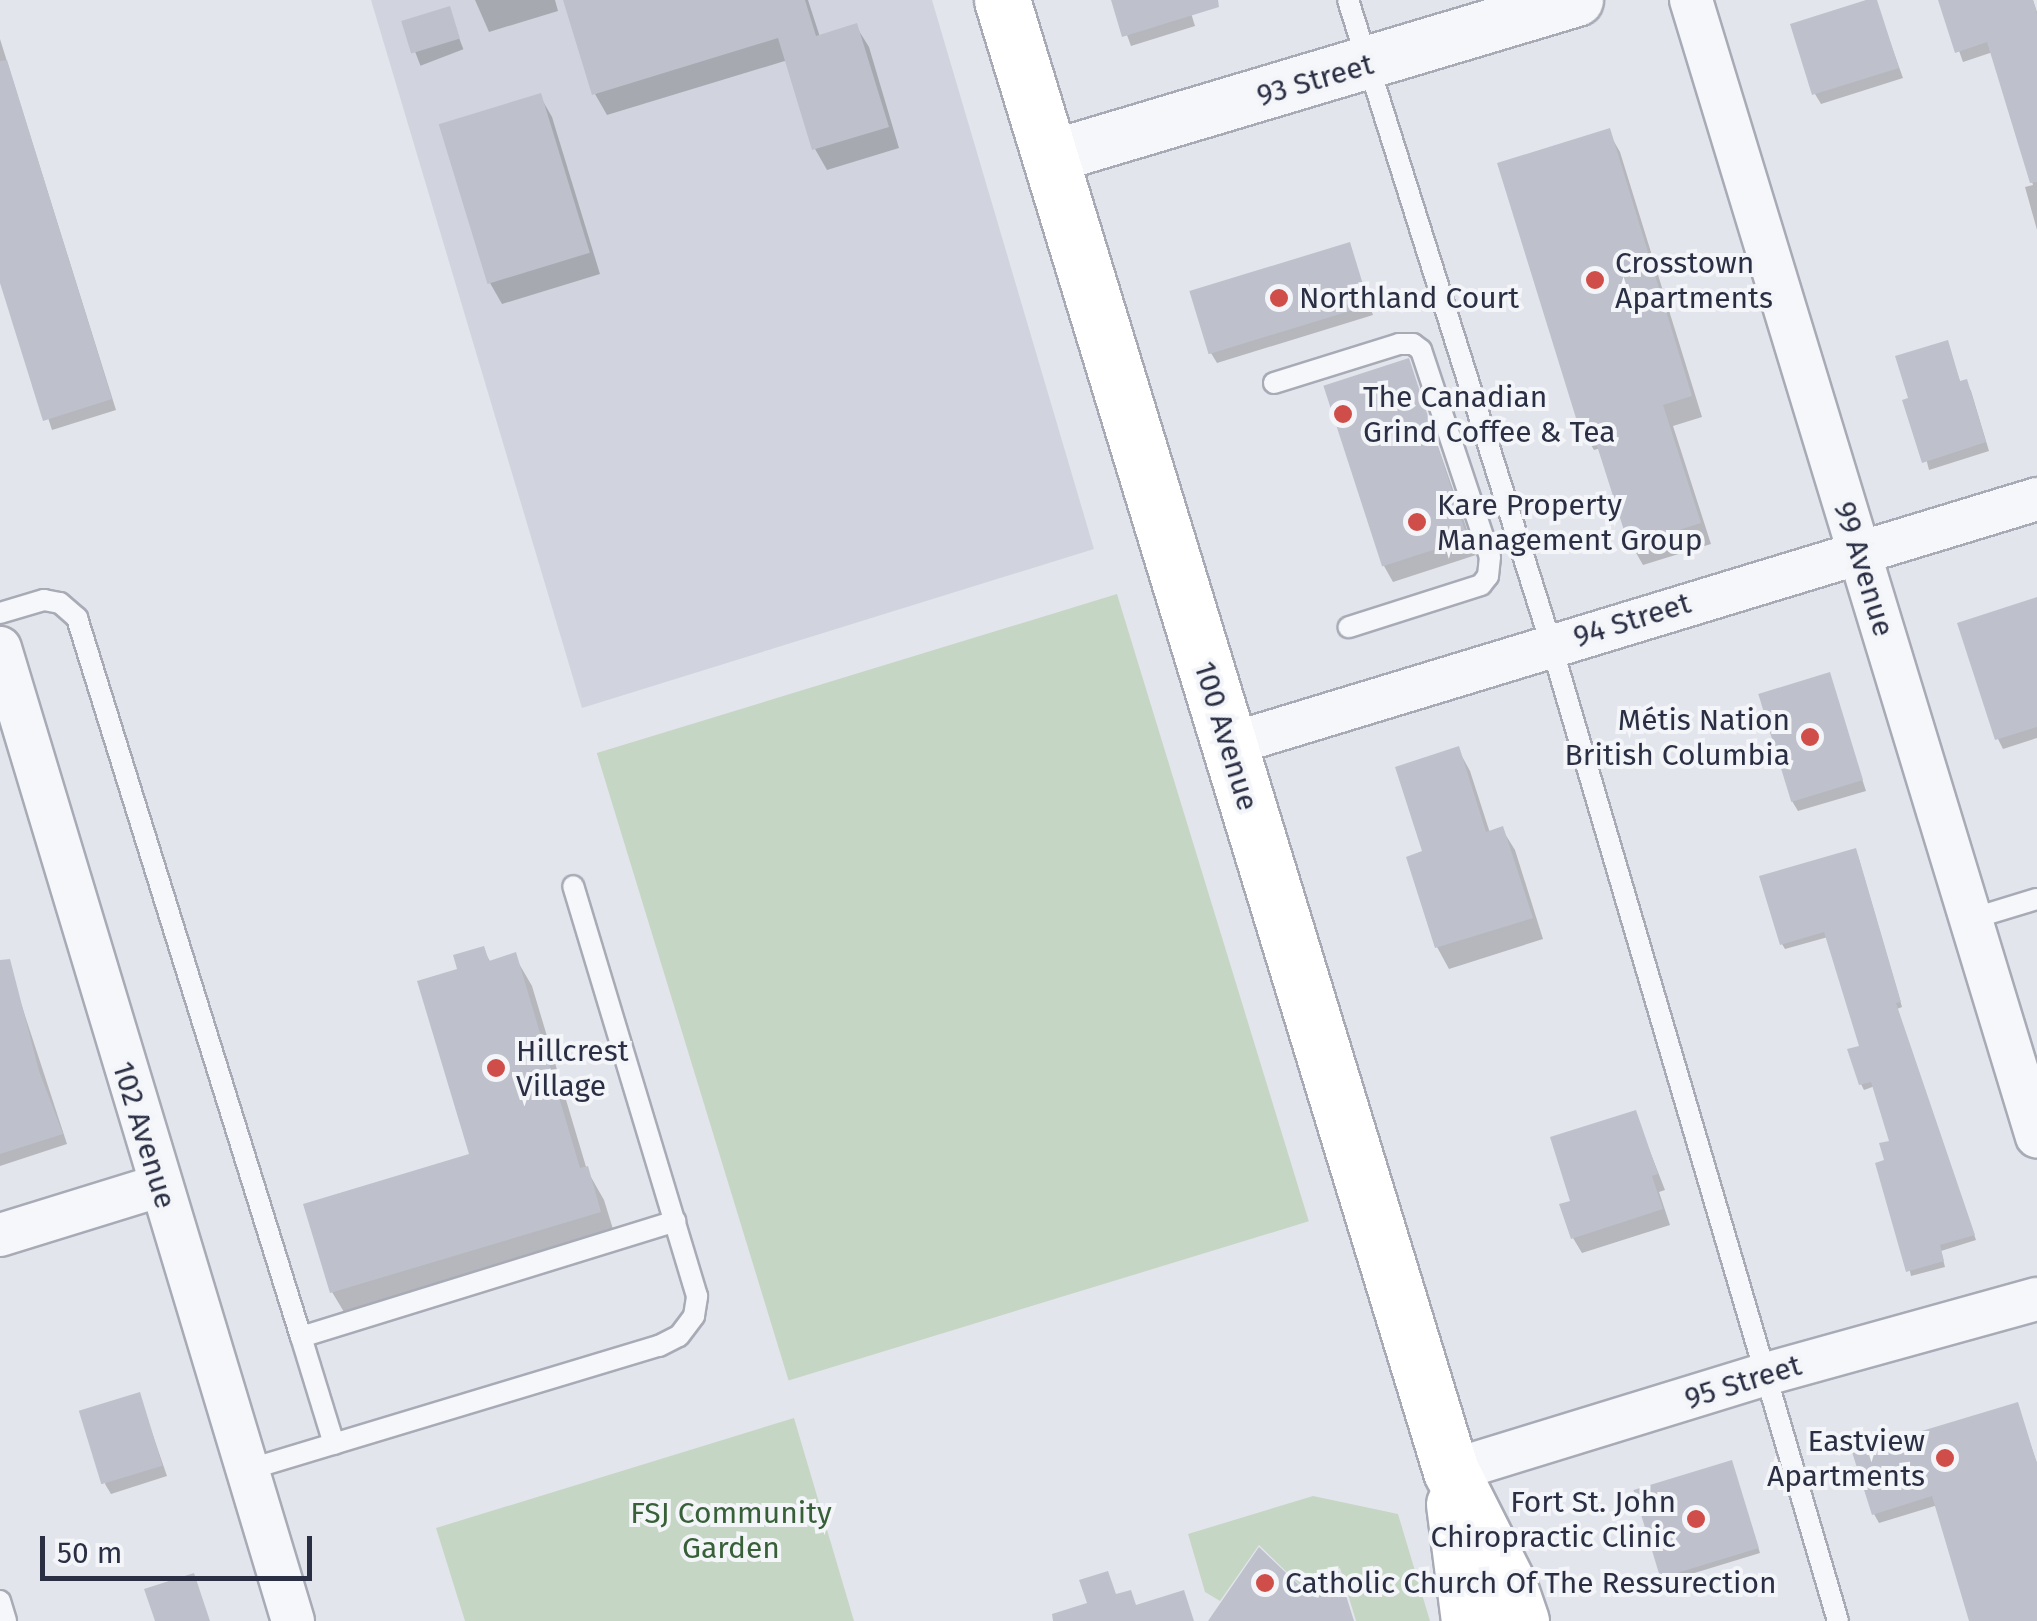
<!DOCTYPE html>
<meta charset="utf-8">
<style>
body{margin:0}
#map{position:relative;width:2037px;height:1621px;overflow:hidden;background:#e3e5ec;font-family:"Fira Sans",sans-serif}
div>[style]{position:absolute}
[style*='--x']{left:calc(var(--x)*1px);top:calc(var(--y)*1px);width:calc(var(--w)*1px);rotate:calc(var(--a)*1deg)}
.built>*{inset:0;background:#d1d4de}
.green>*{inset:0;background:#c6d6c4;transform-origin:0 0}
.shadow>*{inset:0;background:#0003;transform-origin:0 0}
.building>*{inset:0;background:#bec0cc;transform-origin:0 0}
.roads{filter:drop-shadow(2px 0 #a8abb6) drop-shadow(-2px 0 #a8abb6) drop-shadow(0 2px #a8abb6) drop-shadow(0 -2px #a8abb6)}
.service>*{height:20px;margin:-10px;padding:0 10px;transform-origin:10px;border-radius:10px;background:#f6f7fa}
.minor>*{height:42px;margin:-21px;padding:0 21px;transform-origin:21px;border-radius:21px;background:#f6f7fa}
.tertiary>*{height:52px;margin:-26px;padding:0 26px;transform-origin:26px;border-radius:26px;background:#f6f7fa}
.secondary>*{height:55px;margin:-27.5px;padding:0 27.5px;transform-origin:27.5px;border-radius:27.5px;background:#fff}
.dots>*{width:28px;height:28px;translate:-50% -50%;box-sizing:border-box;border:5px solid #f3f5f9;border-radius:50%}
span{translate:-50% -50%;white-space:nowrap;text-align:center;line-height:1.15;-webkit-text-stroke:8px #f3f5f9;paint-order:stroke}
.street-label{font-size:30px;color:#2b2f44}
.poi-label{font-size:30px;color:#2b2f44}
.left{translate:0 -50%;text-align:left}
.right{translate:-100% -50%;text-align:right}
.park-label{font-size:30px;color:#386038}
.scale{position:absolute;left:40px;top:1536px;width:272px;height:45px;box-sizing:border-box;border:5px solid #2b2f44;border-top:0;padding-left:12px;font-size:30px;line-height:35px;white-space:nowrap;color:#2b2f44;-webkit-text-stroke:8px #f3f5f9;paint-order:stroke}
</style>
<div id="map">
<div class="built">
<i style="clip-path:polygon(371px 0,932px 0,1094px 549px,582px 708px)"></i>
</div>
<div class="green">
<i style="left:1117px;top:594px;width:656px;height:544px;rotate:73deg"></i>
<i style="clip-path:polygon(794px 1418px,854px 1621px,465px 1621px,436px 1528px)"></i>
<i style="clip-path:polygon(1313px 1496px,1398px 1514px,1430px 1621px,1356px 1621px,1340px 1568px,1304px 1589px,1259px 1545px,1220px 1601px,1205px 1592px,1188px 1534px)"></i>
</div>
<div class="shadow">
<i style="clip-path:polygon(475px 0,555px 0,558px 11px,489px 32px)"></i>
<i style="clip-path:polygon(649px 0,808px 0,820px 37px,856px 26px,869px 47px,899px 148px,827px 170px,815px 149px,788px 60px,607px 115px,595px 94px)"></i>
<i style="clip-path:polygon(1114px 0,1187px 0,1195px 26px,1131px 46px)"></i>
<i style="clip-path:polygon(1875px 0,1903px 78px,1821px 104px,1815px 94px)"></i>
<i style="clip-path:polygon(1941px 0,2033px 0,2037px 12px,2037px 230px,2025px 187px,2033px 185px,1993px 52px,1963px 62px)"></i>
<i style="left:448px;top:9px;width:43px;height:46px;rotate:69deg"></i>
<i style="clip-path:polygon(0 39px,116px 410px,52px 430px,0 270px)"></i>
<i style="clip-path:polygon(540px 96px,552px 117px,600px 274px,502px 304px,490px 283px)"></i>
<i style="clip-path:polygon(1608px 131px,1620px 152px,1702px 417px,1673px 426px,1711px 544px,1643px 565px,1631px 544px,1601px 448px,1594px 450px,1582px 430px)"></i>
<i style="clip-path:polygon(1348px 245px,1373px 315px,1217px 363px,1211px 353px)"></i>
<i style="clip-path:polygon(1947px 343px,1961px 384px,1966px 382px,1971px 391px,1989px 451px,1929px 470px,1911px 399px)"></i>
<i style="clip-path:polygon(1408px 361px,1476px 555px,1393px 582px,1384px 566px)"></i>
<i style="clip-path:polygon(2037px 598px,2037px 738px,2003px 749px,1998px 739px)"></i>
<i style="clip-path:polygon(1828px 675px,1866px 791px,1798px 811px,1792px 801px)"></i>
<i style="clip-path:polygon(1458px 749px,1470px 771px,1490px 833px,1502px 829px,1515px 850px,1543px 939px,1449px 969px,1437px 947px,1409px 858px,1425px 853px)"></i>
<i style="clip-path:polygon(1858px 856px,1902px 1007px,1897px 1009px,1976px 1240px,1941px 1251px,1945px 1267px,1911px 1276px,1887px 1162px,1892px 1142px,1875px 1086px,1864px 1090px,1861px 1084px,1862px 1047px,1828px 937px,1785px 949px,1782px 944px)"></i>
<i style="clip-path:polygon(483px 949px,491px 963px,514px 955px,532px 986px,587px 1170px,604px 1200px,617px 1242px,350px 1322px,332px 1292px,472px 1156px,460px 971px)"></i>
<i style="clip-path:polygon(15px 985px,67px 1144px,0 1166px,0 989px)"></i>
<i style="clip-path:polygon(1635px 1113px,1665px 1190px,1659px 1192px,1670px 1225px,1582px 1253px,1573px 1238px,1573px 1203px)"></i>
<i style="clip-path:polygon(139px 1395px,167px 1476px,111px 1494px,105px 1484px)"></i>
<i style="clip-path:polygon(2017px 1405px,2037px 1463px,2037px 1621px,1972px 1621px,1938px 1505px,1879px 1523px,1874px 1514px)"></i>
<i style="clip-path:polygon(1733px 1467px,1760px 1553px,1665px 1582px,1663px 1578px)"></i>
</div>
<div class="building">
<i style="clip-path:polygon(563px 0,805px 0,816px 36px,857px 23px,889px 127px,812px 150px,778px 38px,592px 95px)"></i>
<i style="clip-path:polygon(1111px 0,1218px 0,1219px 7px,1122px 37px)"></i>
<i style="clip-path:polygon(1866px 0,1877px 0,1899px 68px,1812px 95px,1790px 24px)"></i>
<i style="clip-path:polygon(1938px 0,2033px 0,2037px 14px,2037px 182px,2030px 183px,1987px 42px,1955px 53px)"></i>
<i style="left:450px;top:6px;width:34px;height:51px;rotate:73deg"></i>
<i style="clip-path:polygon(7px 60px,112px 399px,43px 421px,0 283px,0 61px)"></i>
<i style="left:541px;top:93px;width:167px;height:107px;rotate:73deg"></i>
<i style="clip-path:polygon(1610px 128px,1692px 396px,1663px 405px,1701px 523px,1629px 546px,1591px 427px,1580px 431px,1497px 163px)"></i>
<i style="left:1350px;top:242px;width:66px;height:168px;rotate:73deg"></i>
<i style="clip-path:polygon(1948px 340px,1960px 381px,1967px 379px,1986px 442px,1922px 463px,1902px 400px,1908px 398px,1895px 356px)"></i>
<i style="left:1409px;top:358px;width:190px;height:90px;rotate:72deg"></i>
<i style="clip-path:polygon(2037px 597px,2037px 727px,1995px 740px,1957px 623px)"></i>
<i style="left:1830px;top:672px;width:113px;height:75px;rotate:73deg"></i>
<i style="clip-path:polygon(1459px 746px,1486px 832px,1503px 826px,1533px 918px,1435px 948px,1406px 857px,1422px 851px,1395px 767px)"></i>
<i style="clip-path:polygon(1856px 848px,1901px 1002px,1896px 1003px,1975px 1235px,1940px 1245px,1944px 1261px,1906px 1272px,1875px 1163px,1884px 1160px,1879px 1143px,1889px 1141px,1871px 1082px,1859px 1085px,1847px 1049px,1859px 1046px,1824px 932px,1780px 945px,1759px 876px)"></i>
<i style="clip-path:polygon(484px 946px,489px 961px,516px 952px,580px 1168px,588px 1166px,601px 1212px,330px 1293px,303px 1204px,469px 1154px,417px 981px,457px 969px,453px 955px)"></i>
<i style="clip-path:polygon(10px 959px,39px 1071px,63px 1134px,0 1154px,0 960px)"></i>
<i style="clip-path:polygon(1636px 1110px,1658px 1174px,1652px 1176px,1663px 1209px,1571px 1239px,1559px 1204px,1570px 1201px,1550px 1137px)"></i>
<i style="left:140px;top:1392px;width:77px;height:64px;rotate:73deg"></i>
<i style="clip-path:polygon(2018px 1402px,2037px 1464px,2037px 1621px,1969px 1621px,1932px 1496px,1872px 1515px,1852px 1452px)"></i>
<i style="left:1732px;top:1460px;width:92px;height:103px;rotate:73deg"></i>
<i style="clip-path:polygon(1259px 1547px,1305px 1591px,1338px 1570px,1354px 1621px,1208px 1621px)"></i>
<i style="clip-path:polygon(1108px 1571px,1116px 1594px,1131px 1590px,1136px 1605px,1184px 1590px,1194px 1621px,1053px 1621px,1052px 1614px,1087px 1603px,1079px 1580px)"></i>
<i style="clip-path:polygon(194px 1573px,210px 1621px,155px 1621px,144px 1589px)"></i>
</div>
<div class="roads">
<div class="service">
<i style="--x:1348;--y:0;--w:675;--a:72.5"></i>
<i style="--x:1551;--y:644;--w:1018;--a:73.63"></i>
<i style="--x:1274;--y:383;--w:131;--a:-17.3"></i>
<i style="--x:1399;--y:344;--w:14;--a:0"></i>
<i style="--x:1413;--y:344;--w:10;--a:37"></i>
<i style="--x:1421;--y:350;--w:218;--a:71.6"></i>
<i style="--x:1490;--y:557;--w:19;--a:96"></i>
<i style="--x:1488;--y:576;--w:11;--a:128"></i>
<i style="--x:1481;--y:585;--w:139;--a:162.3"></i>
<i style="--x:0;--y:613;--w:46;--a:-16.5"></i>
<i style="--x:44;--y:600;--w:16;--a:11"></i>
<i style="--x:60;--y:603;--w:23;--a:41"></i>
<i style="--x:77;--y:618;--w:753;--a:72.7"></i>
<i style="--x:1971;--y:919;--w:69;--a:-16.9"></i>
<i style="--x:334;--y:1444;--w:112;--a:-107.1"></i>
<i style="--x:301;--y:1337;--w:392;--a:-17.2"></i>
<i style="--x:247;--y:1470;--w:430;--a:-16.8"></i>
<i style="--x:659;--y:1346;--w:22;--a:-27"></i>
<i style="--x:679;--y:1336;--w:25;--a:-53"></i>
<i style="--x:694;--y:1316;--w:20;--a:-81"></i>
<i style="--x:697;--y:1296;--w:428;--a:-106.8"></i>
<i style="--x:0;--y:1601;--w:21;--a:73"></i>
</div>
<div class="minor">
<i style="--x:1691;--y:0;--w:1188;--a:73.07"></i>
<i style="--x:0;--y:648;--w:1016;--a:73.24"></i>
<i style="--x:1228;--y:745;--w:846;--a:-16.91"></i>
<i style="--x:0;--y:1235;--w:165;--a:-17.2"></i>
<i style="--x:1451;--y:1471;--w:330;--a:-17.1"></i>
<i style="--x:1766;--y:1374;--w:281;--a:-15.5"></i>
</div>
<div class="tertiary">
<i style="--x:1051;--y:157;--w:549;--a:-16.62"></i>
</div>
<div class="secondary">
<i style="--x:1002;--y:0;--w:1538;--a:73.03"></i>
<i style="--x:1451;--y:1471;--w:129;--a:63.2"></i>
<i style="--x:1509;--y:1586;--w:37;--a:71"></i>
<i style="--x:1454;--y:1504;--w:118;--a:82.7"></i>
</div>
</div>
<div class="dots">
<i style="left:1595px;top:280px;background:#d04e49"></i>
<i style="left:1279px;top:298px;background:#d04e49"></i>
<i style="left:1343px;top:414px;background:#d04e49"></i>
<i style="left:1417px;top:522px;background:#d04e49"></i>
<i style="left:1810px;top:737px;background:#d04e49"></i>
<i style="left:496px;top:1068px;background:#d04e49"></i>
<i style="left:1945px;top:1458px;background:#d04e49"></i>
<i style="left:1696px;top:1519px;background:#d04e49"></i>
<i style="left:1265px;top:1583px;background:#d04e49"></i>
</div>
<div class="street-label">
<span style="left:1315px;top:80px;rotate:-16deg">93 Street</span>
<span style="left:1864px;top:569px;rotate:73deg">99 Avenue</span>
<span style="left:1632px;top:620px;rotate:-17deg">94 Street</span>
<span style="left:1226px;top:736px;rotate:73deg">100 Avenue</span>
<span style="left:144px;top:1135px;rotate:73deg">102 Avenue</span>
<span style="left:1743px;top:1382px;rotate:-17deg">95 Street</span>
</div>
<div class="poi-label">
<span class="left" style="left:1615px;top:280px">Crosstown<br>Apartments</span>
<span class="left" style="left:1299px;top:298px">Northland Court</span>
<span class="left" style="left:1363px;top:414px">The Canadian<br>Grind Coffee &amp; Tea</span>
<span class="left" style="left:1437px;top:522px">Kare Property<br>Management Group</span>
<span class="right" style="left:1790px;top:737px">Métis Nation<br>British Columbia</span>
<span class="left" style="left:516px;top:1068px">Hillcrest<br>Village</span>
<span class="right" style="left:1925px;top:1458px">Eastview<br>Apartments</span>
<span class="right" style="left:1676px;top:1519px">Fort St. John<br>Chiropractic Clinic</span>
<span class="left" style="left:1285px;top:1583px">Catholic Church Of The Ressurection</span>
</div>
<div class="park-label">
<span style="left:731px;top:1530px">FSJ Community<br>Garden</span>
</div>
<div class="scale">50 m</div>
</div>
